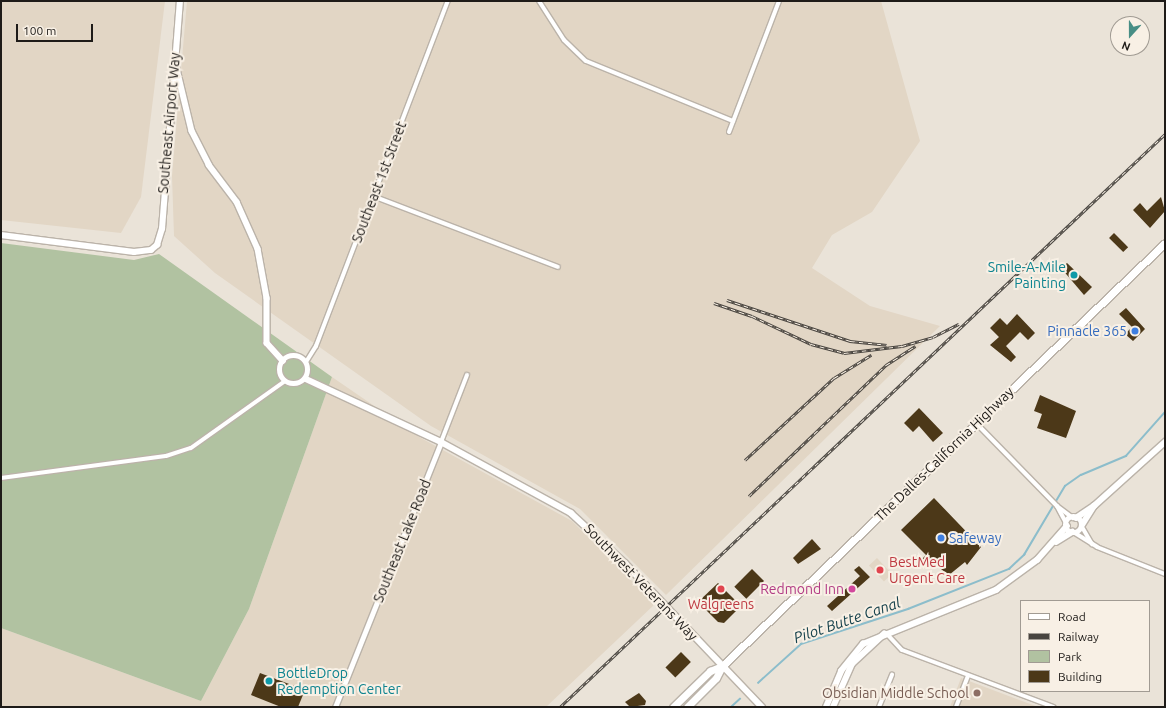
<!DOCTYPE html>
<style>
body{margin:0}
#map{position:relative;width:1166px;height:708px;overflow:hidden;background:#eae3d8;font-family:Ubuntu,sans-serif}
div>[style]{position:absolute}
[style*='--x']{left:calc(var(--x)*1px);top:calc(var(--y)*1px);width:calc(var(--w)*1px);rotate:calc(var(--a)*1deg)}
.built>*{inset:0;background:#e2d6c5;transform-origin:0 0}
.green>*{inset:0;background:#b1c2a1}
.stream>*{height:1.5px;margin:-0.75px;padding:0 0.75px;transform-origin:0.75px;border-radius:0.75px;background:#8cbdcb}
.building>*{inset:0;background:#4c3818;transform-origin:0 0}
.roads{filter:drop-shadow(1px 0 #bbb3a9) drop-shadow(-1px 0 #bbb3a9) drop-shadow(0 1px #bbb3a9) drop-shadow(0 -1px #bbb3a9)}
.minor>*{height:4px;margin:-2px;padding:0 2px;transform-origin:2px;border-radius:2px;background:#fff}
.tertiary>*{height:5px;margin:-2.5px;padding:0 2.5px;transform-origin:2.5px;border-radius:2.5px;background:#fff}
.secondary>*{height:5.5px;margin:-2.75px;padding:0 2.75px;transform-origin:2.75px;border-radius:2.75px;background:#fff}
.secondary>.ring{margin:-2.75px;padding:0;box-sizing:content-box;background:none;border:5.5px solid #fff;border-radius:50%}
.trunk>*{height:7px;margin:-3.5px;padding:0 3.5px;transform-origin:3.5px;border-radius:3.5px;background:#fff}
.rail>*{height:3px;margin-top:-1.5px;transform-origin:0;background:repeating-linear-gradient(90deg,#f8f0e5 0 4.5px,#48443f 0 9px);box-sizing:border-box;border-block:1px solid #48443f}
.dots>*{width:11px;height:11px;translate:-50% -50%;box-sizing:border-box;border:2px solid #f8f0e5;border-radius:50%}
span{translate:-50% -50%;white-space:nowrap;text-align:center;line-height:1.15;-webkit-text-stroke:4px #f8f0e5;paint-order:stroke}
.street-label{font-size:14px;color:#1e1b18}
.culture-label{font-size:14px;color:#0d838f}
.right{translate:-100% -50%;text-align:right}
.left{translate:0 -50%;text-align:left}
.shop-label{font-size:14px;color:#366cbe}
.health-label{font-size:14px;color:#be3a42}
.hotel-label{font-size:14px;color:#b23c85}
.education-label{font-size:14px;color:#785e54}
.water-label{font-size:15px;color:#14404b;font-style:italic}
.frame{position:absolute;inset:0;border:2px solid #1e1b18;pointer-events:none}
.legend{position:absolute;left:1020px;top:600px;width:130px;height:92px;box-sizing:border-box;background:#f8f0e5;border:1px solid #a19b93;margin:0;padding:5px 7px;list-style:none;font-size:12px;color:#1e1b18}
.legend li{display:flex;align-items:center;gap:8px;height:20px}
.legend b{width:20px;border:1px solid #a19b93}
.north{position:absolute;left:1110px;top:16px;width:40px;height:40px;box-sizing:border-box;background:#f8f0e5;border:1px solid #a19b93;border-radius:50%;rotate:201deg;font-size:11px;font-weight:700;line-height:16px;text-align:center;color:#1e1b18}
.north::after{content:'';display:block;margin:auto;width:14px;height:18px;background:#488e85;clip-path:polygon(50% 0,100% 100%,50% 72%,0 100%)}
.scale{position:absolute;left:16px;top:24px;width:77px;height:18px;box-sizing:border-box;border:2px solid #1e1b18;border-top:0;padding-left:5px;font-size:12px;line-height:14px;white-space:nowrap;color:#1e1b18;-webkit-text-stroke:3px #f8f0e5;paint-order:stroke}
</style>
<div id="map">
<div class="built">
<i style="clip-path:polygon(1px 1px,165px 1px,141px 197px,121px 233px,1px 220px)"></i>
<i style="clip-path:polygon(187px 1px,881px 1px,920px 141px,872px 212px,832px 235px,812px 268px,870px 306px,940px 326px,666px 595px,580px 509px,431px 426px,215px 273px,174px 236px,172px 176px)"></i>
<i style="clip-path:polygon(332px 377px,421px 438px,572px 521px,655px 604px,546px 707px,1px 707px,1px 628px,201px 701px,249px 609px)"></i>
<i style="left:877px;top:558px;width:22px;height:11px;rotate:47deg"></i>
<i style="clip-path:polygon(961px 678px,1038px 707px,950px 707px)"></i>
</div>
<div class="green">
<i style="clip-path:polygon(1px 243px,134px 260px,159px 254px,332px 377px,249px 609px,201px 701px,1px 628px)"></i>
</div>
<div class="stream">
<i style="--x:758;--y:683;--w:58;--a:-42.2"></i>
<i style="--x:801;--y:644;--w:113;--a:-18.1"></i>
<i style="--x:908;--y:609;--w:109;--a:-21.6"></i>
<i style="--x:1009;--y:569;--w:21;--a:-43"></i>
<i style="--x:1024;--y:555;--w:80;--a:-59.3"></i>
<i style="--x:1065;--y:486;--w:19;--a:-35"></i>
<i style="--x:1081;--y:475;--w:49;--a:-22.9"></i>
<i style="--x:1126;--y:456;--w:59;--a:-48.4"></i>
<i style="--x:731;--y:707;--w:12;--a:-42"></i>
</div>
<div class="building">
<i style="clip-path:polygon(1161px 197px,1165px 211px,1150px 228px,1133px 210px,1140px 203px,1147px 211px)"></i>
<i style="left:1114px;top:233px;width:20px;height:7px;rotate:45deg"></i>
<i style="clip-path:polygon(1067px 263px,1092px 287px,1084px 295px,1061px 268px)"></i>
<i style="clip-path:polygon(1126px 308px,1145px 329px,1133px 341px,1125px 334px,1132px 327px,1119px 314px)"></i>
<i style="clip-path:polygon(1017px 314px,1035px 333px,1028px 340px,1020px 332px,1006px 346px,1016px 357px,1011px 362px,990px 345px,999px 337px,990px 328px,1000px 318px,1007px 325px)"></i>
<i style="clip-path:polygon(1040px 395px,1076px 411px,1066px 438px,1037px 428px,1042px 414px,1034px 411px)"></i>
<i style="clip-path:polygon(919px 408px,943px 433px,933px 442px,919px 426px,913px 432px,904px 423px)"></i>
<i style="clip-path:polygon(934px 498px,981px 547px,967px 565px,965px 562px,949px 575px,933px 563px,929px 567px,922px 559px,926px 555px,901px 530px)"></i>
<i style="clip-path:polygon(812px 539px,821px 549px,798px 564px,793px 558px)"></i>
<i style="clip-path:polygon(859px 566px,870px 577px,832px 611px,827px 606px,860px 576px,854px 570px)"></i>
<i style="left:752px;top:569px;width:17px;height:25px;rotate:45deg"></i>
<i style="clip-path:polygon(718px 583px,741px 606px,724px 623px,718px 622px,698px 602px)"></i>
<i style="left:681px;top:652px;width:14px;height:22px;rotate:45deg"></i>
<i style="clip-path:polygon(260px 673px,305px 690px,298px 707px,281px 707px,251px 695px)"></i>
<i style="clip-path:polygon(639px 693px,646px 701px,645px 705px,630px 707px,625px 702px)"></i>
</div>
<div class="roads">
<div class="minor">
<i style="--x:539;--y:1;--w:46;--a:57.3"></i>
<i style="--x:564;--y:40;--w:30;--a:44"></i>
<i style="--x:586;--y:61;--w:159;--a:22.2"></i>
<i style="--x:729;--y:132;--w:140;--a:-69.1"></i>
<i style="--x:373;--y:196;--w:198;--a:21"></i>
<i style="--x:306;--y:362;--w:19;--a:-58"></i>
<i style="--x:316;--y:346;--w:369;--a:-69.1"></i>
<i style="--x:976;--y:423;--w:116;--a:45.7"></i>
<i style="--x:1057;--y:506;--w:20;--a:37"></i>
<i style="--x:441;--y:442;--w:72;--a:-68.8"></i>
<i style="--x:1;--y:478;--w:166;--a:-7.6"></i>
<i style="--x:166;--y:456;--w:26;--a:-18"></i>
<i style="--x:191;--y:448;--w:115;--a:-35.5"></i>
<i style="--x:1057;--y:506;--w:21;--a:62"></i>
<i style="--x:1082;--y:527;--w:20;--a:60"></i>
<i style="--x:1075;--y:533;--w:26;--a:32"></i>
<i style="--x:1097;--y:547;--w:73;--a:21.7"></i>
<i style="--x:886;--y:633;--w:23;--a:47"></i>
<i style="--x:902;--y:650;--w:162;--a:20.6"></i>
<i style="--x:879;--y:707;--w:35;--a:-68"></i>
<i style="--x:956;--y:707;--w:34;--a:-69"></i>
</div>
<div class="tertiary">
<i style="--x:335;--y:707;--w:285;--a:-68.2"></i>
</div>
<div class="secondary">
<i style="--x:176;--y:65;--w:68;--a:76.4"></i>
<i style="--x:192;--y:131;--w:38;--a:63"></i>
<i style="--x:209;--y:165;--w:46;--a:52.9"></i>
<i style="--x:237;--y:202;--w:51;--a:65.9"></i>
<i style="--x:258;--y:249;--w:50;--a:79.6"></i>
<i style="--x:267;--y:298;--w:45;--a:90"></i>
<i style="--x:267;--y:343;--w:24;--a:48"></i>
<i style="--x:1;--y:235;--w:134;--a:7.3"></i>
<i style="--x:134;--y:252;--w:17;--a:-7"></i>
<i style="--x:151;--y:250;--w:8;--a:-40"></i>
<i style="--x:157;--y:245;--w:17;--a:-73"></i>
<i style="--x:162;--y:229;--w:229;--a:-85.5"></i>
<i class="ring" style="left:280px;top:356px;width:22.5px;height:22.5px"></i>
<i style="--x:306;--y:379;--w:149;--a:25"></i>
<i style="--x:441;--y:442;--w:148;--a:28.6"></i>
<i style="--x:571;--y:513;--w:74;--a:42.8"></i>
<i style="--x:625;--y:563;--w:199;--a:46.4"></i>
<i class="ring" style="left:1066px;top:517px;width:10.5px;height:10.5px"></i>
<i style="--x:1076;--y:518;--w:22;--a:-34"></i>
<i style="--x:1082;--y:525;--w:22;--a:-58"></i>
<i style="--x:1094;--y:506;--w:96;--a:-42"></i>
<i style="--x:1056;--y:542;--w:19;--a:-32"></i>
<i style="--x:826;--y:707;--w:39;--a:-67"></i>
<i style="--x:841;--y:671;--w:35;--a:-51"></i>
<i style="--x:863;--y:644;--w:144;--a:-22.1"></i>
<i style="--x:996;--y:590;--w:51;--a:-36.2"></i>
<i style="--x:1037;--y:560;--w:45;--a:-48.6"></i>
<i style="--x:833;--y:707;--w:47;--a:-66.2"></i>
<i style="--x:852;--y:664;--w:44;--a:-43.2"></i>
</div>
<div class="trunk">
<i style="--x:673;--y:707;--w:52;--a:-44.2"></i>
<i style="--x:710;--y:671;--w:13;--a:-23"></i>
<i style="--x:687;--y:707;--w:41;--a:-45"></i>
<i style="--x:716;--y:678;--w:13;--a:-63"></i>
<i style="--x:722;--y:666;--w:613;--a:-43.68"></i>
</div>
</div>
<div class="rail">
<i style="--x:727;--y:300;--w:130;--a:18.4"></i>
<i style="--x:850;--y:341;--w:37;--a:6"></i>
<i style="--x:714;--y:303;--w:40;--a:18.9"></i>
<i style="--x:752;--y:316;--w:65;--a:25.4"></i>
<i style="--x:811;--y:344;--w:34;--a:15"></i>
<i style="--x:844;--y:353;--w:58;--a:-6.9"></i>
<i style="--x:902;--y:346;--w:32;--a:-16"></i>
<i style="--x:933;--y:337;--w:29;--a:-27"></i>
<i style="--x:745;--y:460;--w:121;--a:-42.7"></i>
<i style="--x:834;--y:378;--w:44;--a:-31.9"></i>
<i style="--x:749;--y:496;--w:190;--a:-43.7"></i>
<i style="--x:886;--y:365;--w:35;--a:-33"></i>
<i style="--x:560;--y:707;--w:833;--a:-43.44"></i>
</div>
<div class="dots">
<i style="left:1074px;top:275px;background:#0f9aa8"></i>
<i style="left:1135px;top:331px;background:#3f7fe0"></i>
<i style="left:941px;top:538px;background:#3f7fe0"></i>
<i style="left:880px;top:570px;background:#e0444e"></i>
<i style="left:721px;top:589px;background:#e0444e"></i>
<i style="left:852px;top:589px;background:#d1479c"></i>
<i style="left:269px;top:681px;background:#0f9aa8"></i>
<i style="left:977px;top:693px;background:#8d6e63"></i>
</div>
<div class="street-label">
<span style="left:169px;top:123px;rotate:-85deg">Southeast Airport Way</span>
<span style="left:379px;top:182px;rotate:-69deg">Southeast 1st Street</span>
<span style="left:944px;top:454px;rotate:-44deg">The Dalles-California Highway</span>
<span style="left:402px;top:541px;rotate:-68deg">Southeast Lake Road</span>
<span style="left:641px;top:582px;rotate:46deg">Southwest Veterans Way</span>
</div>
<div class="culture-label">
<span class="right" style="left:1066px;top:275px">Smile-A-Mile<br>Painting</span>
<span class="left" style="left:277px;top:681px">BottleDrop<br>Redemption Center</span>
</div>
<div class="shop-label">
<span class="right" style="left:1127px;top:331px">Pinnacle 365</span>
<span class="left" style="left:949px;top:538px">Safeway</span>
</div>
<div class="health-label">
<span class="left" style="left:889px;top:570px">BestMed<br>Urgent Care</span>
<span style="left:721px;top:604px">Walgreens</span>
</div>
<div class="hotel-label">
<span class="right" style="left:844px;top:589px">Redmond Inn</span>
</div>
<div class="education-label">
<span class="right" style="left:969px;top:693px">Obsidian Middle School</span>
</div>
<div class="water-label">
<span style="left:847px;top:620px;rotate:-19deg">Pilot Butte Canal</span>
</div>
<div class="frame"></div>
<ul class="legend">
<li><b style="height:5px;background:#fff"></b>Road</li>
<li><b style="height:5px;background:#48443f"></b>Railway</li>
<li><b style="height:11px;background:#b1c2a1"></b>Park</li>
<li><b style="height:11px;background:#4c3818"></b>Building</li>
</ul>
<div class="north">N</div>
<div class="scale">100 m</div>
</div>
